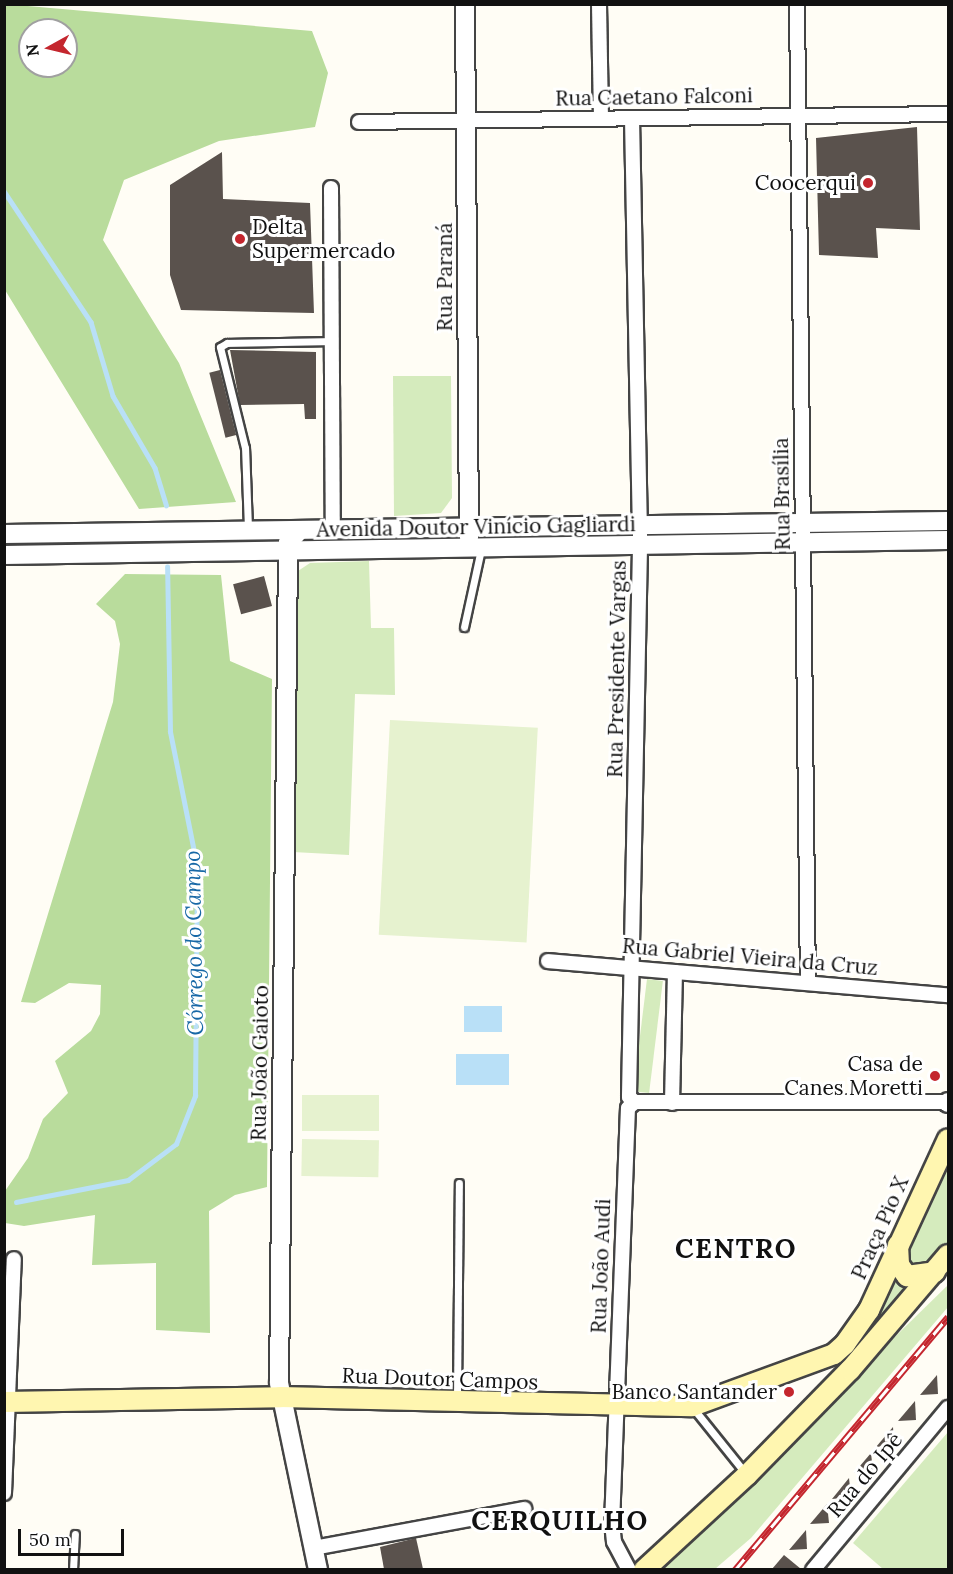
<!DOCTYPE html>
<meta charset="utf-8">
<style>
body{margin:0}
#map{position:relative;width:953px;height:1574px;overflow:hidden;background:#fffdf5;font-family:Lora,serif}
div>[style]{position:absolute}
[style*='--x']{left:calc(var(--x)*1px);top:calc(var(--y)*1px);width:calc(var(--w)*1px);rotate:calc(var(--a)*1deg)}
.green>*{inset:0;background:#d5ebbd;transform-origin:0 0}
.forest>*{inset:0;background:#b9dc9c}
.pitch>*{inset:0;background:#e6f2cf;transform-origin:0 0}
.water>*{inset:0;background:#b9e0f7;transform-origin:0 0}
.stream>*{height:4.5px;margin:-2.25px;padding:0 2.25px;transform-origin:2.25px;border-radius:2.25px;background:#b9e0f7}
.building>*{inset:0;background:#5a524d;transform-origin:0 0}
.roads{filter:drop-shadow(2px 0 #444) drop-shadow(-2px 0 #444) drop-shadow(0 2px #444) drop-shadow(0 -2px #444)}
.service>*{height:7px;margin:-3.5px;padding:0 3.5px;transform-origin:3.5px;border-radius:3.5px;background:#fff}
.minor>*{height:14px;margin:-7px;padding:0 7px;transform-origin:7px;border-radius:7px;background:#fff}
.tertiary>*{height:18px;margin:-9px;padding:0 9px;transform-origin:9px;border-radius:9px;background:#fff}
.secondary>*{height:20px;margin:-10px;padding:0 10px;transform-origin:10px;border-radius:10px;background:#fff6b0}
.rail>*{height:7px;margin-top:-3.5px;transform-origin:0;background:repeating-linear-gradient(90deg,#fff 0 14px,#c4262e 0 28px);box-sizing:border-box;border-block:2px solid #c4262e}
.dots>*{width:16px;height:16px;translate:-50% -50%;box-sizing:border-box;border:3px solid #fff;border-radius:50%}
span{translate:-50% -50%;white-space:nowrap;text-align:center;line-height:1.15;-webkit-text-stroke:6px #fff;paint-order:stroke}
.street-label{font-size:21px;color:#111}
.poi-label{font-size:21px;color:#111}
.right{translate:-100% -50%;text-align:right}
.left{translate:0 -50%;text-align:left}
.water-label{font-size:22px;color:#1768a6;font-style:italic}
.district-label{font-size:27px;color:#111;font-weight:700;letter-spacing:1.5px}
.frame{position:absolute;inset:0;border:6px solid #111;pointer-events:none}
.north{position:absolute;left:18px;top:18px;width:60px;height:60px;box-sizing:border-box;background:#fff;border:2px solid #a0a0a0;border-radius:50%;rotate:262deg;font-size:16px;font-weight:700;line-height:24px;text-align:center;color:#111}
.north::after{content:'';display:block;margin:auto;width:21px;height:27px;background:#c4262e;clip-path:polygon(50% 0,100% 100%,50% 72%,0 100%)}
.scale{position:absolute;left:18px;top:1529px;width:106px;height:27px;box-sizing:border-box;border:3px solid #111;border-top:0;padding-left:8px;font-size:18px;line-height:21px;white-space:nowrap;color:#111;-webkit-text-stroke:4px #fff;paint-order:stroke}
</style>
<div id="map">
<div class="green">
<i style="clip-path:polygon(393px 376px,451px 376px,452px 498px,441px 513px,394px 516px)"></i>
<i style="clip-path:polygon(369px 561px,371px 628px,394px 628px,395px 695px,355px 694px,349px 855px,293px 852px,298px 571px,310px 563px)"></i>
<i style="left:647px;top:979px;width:16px;height:113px;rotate:7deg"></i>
<i style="clip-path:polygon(948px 1151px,948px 1246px,842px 1367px,832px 1357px)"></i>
<i style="clip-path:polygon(948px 1285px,948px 1307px,751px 1538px,715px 1569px,656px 1570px)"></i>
<i style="clip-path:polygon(948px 1432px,948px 1569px,883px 1569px,853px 1543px)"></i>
</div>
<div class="forest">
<i style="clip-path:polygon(evenodd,5px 4px,312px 31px,328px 73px,315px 127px,219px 141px,124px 180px,103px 240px,179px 363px,236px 502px,139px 509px,5px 290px,5px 4px,30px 30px,66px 30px,66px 66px,30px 66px,30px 30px)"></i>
<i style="clip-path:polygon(125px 574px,221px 575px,230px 661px,272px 679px,267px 1187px,235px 1195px,209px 1211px,210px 1333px,156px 1330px,156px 1263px,92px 1265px,95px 1215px,24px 1226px,5px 1223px,5px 1191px,28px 1158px,43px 1119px,68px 1093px,55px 1061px,91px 1031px,100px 1014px,101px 985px,69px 983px,35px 1003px,21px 1002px,113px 702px,120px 644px,115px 621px,96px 604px)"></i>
</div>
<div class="pitch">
<i style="left:390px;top:720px;width:148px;height:215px;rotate:3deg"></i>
<i style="left:302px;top:1095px;width:77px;height:36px"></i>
<i style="left:302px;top:1139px;width:77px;height:37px;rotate:1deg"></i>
</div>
<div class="water">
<i style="left:464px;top:1006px;width:38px;height:26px"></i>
<i style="left:456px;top:1054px;width:53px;height:31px"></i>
</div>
<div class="stream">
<i style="--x:4;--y:191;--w:157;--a:56.4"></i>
<i style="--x:91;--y:322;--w:77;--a:73.4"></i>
<i style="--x:113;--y:396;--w:83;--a:59.7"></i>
<i style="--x:155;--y:468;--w:39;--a:73"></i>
<i style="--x:16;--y:1202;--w:114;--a:-11.1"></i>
<i style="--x:128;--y:1180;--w:60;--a:-36.9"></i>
<i style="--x:176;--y:1144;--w:52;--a:-68.4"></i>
<i style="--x:195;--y:1096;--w:229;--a:-89.5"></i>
<i style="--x:197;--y:867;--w:138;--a:-101.3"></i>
<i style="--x:170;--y:732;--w:165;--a:-91"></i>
</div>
<div class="building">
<i style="clip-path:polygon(917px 127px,920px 230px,876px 228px,878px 258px,819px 255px,816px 138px)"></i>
<i style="clip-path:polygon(222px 152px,223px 199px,310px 203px,314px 313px,181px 310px,170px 275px,170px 185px)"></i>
<i style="clip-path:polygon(230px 350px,316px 352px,316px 419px,305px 419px,304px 404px,240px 405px)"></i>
<i style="left:220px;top:370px;width:67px;height:11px;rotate:76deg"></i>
<i style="left:264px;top:576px;width:31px;height:32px;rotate:75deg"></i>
<i style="clip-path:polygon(937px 1375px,938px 1394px,920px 1395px)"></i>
<i style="clip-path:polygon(915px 1401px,916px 1420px,898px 1421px)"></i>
<i style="clip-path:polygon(893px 1427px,894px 1445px,876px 1447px)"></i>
<i style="clip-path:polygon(871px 1453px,873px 1471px,854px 1473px)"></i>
<i style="clip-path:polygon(849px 1478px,851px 1497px,832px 1499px)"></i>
<i style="clip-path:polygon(827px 1504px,829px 1523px,810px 1524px)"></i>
<i style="clip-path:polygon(806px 1530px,807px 1549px,789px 1550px)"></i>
<i style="clip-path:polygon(416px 1538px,423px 1569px,384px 1569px,380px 1547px)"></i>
<i style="clip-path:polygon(784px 1555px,801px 1569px,772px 1569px)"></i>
</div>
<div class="roads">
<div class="service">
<i style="--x:248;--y:528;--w:80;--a:-92.1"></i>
<i style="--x:245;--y:448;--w:104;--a:-103.9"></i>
<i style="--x:220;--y:347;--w:8;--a:-30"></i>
<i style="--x:227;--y:343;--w:105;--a:-1.1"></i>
<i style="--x:464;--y:627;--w:80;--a:-77.7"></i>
<i style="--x:457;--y:1399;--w:216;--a:-89.5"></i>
<i style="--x:693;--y:1408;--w:85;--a:51.2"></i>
<i style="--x:73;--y:1570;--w:36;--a:-87"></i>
</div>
<div class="minor">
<i style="--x:599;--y:4;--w:114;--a:89"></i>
<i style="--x:797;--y:4;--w:979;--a:89.36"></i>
<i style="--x:632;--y:118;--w:429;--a:88.9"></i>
<i style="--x:640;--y:547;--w:550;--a:91.15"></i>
<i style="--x:629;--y:1097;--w:8;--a:40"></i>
<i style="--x:359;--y:122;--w:589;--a:-0.78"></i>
<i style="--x:331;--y:188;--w:341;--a:89.7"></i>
<i style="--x:548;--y:961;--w:401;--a:4.9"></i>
<i style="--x:635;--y:1102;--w:313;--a:0"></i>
<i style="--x:672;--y:1103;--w:131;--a:-88.7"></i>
<i style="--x:4;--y:1493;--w:234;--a:-87.6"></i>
<i style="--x:313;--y:1548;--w:215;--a:-10.5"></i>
<i style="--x:629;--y:1570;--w:32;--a:-118"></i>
<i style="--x:614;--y:1542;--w:18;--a:-96"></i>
<i style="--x:612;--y:1524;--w:416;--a:-87.8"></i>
<i style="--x:628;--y:1108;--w:9;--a:-41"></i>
<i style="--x:813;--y:1570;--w:211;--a:-50.2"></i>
</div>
<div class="tertiary">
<i style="--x:465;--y:4;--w:534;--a:89.57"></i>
<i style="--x:300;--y:530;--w:18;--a:133"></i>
<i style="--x:288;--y:543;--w:9;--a:90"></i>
<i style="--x:288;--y:552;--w:831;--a:90.62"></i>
<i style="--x:279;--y:1383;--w:191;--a:78.2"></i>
<i style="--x:4;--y:534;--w:944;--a:-0.79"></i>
<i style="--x:4;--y:555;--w:944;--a:-0.91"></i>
<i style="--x:948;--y:1102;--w:1;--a:90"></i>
</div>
<div class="secondary">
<i style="--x:898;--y:1245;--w:20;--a:87"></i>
<i style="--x:899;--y:1265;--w:14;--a:54"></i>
<i style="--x:907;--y:1276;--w:28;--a:-8"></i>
<i style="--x:4;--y:1402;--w:276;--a:-1"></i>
<i style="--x:280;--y:1397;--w:412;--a:1.3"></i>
<i style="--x:692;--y:1406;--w:151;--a:-20.1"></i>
<i style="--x:834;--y:1354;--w:15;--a:-42"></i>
<i style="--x:845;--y:1344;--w:42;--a:-54.8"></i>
<i style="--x:869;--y:1310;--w:188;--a:-65.2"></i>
<i style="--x:644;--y:1570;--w:140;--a:-42.7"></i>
<i style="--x:747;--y:1475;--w:147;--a:-45.6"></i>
<i style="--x:850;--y:1370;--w:151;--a:-49.6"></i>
</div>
</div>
<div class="rail">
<i style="--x:735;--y:1570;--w:331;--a:-49.9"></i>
</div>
<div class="dots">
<i style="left:868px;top:183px;background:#c4262e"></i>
<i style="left:240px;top:239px;background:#c4262e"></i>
<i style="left:935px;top:1076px;background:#c4262e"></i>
<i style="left:789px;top:1392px;background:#c4262e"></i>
</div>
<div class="street-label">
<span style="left:654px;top:97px;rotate:-1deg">Rua Caetano Falconi</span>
<span style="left:445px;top:277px;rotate:-90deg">Rua Paraná</span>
<span style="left:782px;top:494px;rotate:-91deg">Rua Brasília</span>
<span style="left:476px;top:527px;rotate:-1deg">Avenida Doutor Vinício Gagliardi</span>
<span style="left:617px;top:669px;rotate:-89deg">Rua Presidente Vargas</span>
<span style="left:750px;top:957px;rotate:5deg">Rua Gabriel Vieira da Cruz</span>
<span style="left:260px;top:1063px;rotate:-89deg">Rua João Gaioto</span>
<span style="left:880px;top:1228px;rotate:-66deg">Praça Pio X</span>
<span style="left:601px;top:1266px;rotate:-88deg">Rua João Audi</span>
<span style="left:440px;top:1379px;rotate:2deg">Rua Doutor Campos</span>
<span style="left:865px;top:1475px;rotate:-50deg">Rua do Ipê</span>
</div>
<div class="poi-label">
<span class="right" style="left:856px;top:183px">Coocerqui</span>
<span class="left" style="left:252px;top:239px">Delta<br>Supermercado</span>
<span class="right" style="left:923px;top:1076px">Casa de<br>Canes Moretti</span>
<span class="right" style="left:777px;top:1392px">Banco Santander</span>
</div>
<div class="water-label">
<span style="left:194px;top:943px;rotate:-91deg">Córrego do Campo</span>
</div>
<div class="district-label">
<span style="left:736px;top:1249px">CENTRO</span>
<span style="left:560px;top:1521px">CERQUILHO</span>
</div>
<div class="frame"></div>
<div class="north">N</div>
<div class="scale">50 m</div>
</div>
